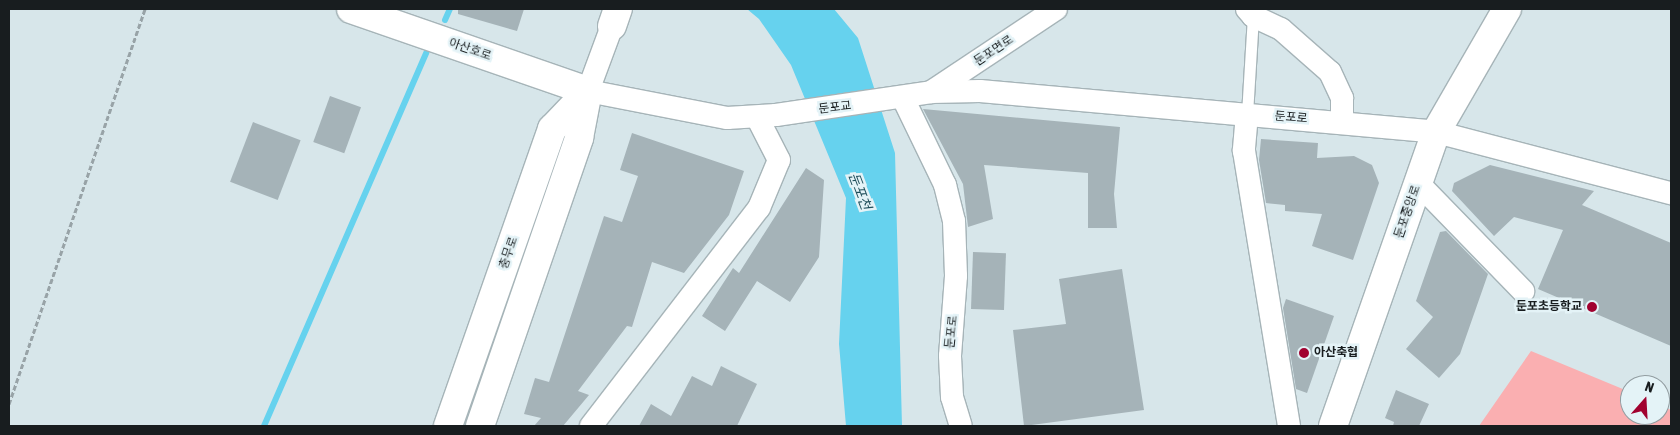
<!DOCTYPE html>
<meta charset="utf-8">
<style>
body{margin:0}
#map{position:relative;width:1680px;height:435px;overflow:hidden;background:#d7e6ea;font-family:"Asap Condensed","Noto Sans KR",sans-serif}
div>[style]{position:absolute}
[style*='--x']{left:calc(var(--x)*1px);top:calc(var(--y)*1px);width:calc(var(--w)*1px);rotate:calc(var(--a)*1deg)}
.green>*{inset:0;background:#faafb1}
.water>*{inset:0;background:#66d2ee}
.stream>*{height:6px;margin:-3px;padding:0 3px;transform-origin:3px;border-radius:3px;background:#66d2ee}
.building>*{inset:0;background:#a5b3b8;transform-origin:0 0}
.path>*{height:3px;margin-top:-1.5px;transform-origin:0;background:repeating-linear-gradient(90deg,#98a3a7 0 5px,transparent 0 7.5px)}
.roads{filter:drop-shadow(1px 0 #a6b4b8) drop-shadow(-1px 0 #a6b4b8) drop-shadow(0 1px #a6b4b8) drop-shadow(0 -1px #a6b4b8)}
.service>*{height:11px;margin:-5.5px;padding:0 5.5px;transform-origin:5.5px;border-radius:5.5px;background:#fff}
.minor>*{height:22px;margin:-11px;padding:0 11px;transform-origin:11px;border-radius:11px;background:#fff}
.tertiary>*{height:28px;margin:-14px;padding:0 14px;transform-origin:14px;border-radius:14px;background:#fff}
.secondary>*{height:28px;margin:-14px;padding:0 14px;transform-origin:14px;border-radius:14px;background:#fff}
.dots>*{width:14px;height:14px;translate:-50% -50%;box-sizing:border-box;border:2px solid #e4f3f7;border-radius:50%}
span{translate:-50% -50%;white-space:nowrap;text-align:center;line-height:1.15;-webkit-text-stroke:5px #e4f3f7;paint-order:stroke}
.street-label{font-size:12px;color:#181d1f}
.poi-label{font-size:12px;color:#181d1f;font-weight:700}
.right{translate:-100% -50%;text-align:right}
.left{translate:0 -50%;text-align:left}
.water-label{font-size:14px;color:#1f4e5a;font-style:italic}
.frame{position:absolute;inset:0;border:10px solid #181d1f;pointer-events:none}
.north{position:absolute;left:1620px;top:375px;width:50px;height:50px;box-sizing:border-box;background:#e4f3f7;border:1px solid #929da1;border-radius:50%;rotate:19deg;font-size:14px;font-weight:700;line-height:20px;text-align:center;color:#181d1f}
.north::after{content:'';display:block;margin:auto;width:18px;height:22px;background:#a1012f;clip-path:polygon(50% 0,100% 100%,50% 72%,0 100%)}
</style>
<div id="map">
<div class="green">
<i style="clip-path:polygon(1531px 351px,1630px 392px,1630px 415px,1660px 415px,1660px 405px,1671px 410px,1671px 426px,1479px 426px)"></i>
</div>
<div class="water">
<i style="clip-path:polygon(747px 9px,834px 9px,858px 38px,895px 153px,902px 426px,846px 426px,839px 344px,846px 198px,791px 65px,759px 19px)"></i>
</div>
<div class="stream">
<i style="--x:445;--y:20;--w:12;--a:-66"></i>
<i style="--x:264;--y:426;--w:407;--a:-66.5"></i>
</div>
<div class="building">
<i style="clip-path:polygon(458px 9px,524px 9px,517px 31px,458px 14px)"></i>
<i style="left:330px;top:96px;width:33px;height:49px;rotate:20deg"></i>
<i style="clip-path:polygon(923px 109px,1120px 127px,1114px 194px,1117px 228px,1088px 228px,1088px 173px,984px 165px,993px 219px,968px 227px,963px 184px)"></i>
<i style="left:253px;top:122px;width:51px;height:64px;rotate:21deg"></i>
<i style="clip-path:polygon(632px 133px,744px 171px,729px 215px,684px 273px,652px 262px,632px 327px,627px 326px,578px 391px,589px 395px,563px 426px,534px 426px,541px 418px,524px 414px,535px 378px,549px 382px,604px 216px,622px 222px,638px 176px,620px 170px)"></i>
<i style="clip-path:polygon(1261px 139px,1318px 143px,1317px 158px,1354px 156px,1372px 165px,1379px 183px,1353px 260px,1312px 246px,1322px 214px,1285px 211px,1285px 205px,1266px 203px,1259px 160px)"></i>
<i style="clip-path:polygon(1490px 165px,1594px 191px,1582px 205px,1671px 243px,1671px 346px,1538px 289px,1563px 230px,1514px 217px,1494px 236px,1452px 191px,1454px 183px)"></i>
<i style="clip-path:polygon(806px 168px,824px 180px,819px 257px,790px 302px,757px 281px,725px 331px,702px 316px,733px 268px,739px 273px)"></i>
<i style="clip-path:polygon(1446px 231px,1488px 274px,1460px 354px,1439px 378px,1406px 349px,1433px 317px,1416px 301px,1440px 232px)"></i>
<i style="left:973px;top:252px;width:33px;height:57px;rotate:2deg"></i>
<i style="clip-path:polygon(1122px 269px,1144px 410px,1024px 426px,1013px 330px,1066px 324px,1059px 279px)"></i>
<i style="clip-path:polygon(1286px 299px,1334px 316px,1307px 393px,1296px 389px,1283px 308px)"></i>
<i style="clip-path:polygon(721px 366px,757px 384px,737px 426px,639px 426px,651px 404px,671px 416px,692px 376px,712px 386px)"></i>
<i style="clip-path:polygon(1396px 390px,1429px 404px,1419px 426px,1393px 426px,1394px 422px,1385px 418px)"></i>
</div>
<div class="path">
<i style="--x:9;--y:404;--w:418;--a:-71"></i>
</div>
<div class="roads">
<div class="service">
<i style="--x:1247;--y:114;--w:98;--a:-86.5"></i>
</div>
<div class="minor">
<i style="--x:1247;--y:9;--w:9;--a:49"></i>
<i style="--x:1253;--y:16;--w:31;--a:25"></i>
<i style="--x:1281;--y:29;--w:65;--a:41.3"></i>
<i style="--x:1330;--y:72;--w:29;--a:65"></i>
<i style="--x:1342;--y:98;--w:25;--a:90"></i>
<i style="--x:612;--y:26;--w:69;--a:110.3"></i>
<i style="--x:588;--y:91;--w:142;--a:11"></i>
<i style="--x:727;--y:118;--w:49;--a:-3.5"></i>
<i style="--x:776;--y:115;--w:157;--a:-8.4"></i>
<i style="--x:931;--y:92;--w:49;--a:-1.2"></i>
<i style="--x:980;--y:91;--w:458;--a:5.1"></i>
<i style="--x:1436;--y:132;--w:243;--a:14.6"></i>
<i style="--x:931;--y:92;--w:150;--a:-33.6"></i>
<i style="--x:903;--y:98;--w:97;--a:64.2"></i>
<i style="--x:945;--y:185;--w:37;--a:76"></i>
<i style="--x:954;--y:221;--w:55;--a:87.9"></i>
<i style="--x:956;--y:276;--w:80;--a:94.3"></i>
<i style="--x:950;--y:356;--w:41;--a:87.2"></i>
<i style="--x:952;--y:397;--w:30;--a:73"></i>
<i style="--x:1247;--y:114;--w:37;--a:95"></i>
<i style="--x:1244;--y:151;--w:279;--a:80.7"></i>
<i style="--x:1418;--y:183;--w:151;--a:45.8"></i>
<i style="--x:591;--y:426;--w:275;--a:-52.4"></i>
<i style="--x:759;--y:208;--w:52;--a:-67.4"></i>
<i style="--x:779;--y:160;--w:48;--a:-117.1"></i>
</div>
<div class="tertiary">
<i style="--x:612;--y:26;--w:18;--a:-71"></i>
<i style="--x:448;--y:426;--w:315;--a:-70.7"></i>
<i style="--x:552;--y:129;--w:52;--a:-46.5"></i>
<i style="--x:480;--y:426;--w:305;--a:-71"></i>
<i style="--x:579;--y:138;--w:48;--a:-79.2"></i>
<i style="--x:1333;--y:426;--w:312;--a:-70.7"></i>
<i style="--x:1436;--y:132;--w:142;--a:-60"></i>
</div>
<div class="secondary">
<i style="--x:351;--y:9;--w:251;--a:19.1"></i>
</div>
</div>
<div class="dots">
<i style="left:1592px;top:307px;background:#a1012f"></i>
<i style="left:1304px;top:353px;background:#a1012f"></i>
</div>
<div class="street-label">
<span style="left:470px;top:50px;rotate:19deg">아산호로</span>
<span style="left:994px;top:51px;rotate:-34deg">둔포면로</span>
<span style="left:835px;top:108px;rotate:-7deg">둔포교</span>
<span style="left:1291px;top:118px;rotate:5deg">둔포로</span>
<span style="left:1408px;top:212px;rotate:-71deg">둔포중앙로</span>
<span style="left:509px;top:253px;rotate:-71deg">충무로</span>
<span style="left:952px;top:332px;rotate:-84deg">둔포로</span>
</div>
<div class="poi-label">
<span class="right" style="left:1582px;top:307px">둔포초등학교</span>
<span class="left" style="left:1314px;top:353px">아산축협</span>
</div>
<div class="water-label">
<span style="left:860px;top:191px;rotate:69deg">둔포천</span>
</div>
<div class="frame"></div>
<div class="north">N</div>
</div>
